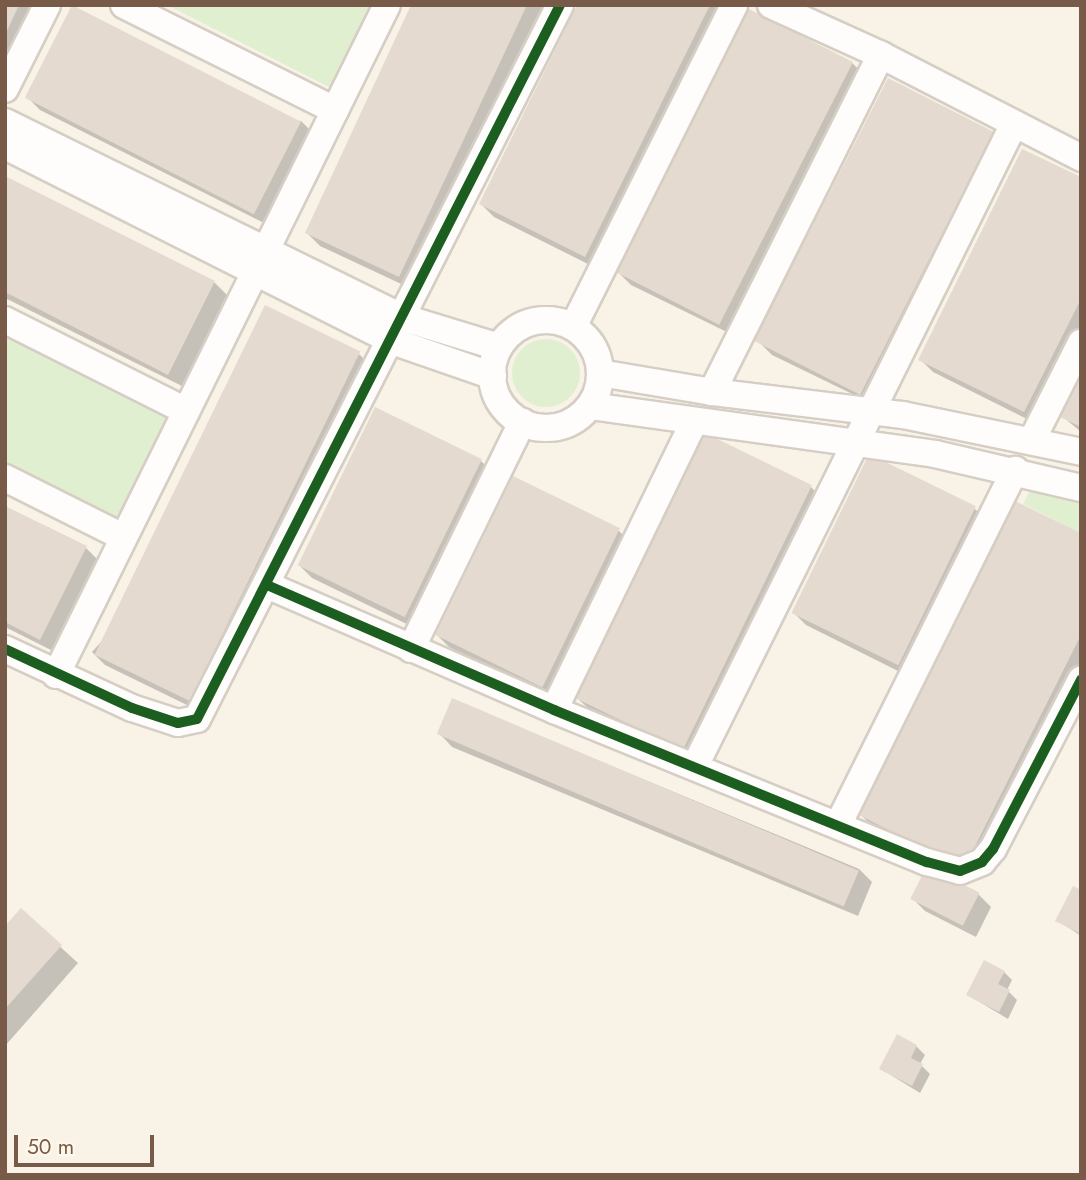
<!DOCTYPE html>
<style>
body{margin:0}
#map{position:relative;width:1086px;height:1180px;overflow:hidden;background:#f8f2e7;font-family:Jost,sans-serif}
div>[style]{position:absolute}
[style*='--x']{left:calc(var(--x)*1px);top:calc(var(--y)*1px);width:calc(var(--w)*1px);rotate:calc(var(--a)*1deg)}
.green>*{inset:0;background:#e1efd1}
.round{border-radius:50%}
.shadow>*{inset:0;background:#0003}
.building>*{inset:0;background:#e4dacf;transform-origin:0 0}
.roads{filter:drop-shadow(2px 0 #d6cec5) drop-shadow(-2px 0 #d6cec5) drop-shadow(0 2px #d6cec5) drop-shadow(0 -2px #d6cec5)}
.minor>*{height:26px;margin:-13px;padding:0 13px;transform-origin:13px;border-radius:13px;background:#fefdfb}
.minor>.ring{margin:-13px;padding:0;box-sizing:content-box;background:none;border:26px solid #fefdfb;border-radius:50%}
.cycleway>*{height:10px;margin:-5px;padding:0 5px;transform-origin:5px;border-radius:5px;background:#1b5e20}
span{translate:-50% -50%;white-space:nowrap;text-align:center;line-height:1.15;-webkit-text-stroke:6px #fff7e9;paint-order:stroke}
.frame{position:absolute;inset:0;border:7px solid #775a47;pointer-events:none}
.scale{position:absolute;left:14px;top:1135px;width:140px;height:32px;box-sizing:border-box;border:4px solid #775a47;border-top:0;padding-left:9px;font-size:21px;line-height:24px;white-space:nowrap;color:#775a47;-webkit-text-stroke:5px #fff7e9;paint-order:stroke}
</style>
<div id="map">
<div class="green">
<i style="clip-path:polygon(167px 5px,373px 5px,331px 88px)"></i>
<i style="clip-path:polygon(5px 336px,168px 418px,116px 521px,5px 465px)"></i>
<i class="round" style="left:512px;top:339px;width:68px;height:68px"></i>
<i style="clip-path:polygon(1030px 491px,1081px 504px,1081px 533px,1023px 504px)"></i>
</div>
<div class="shadow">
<i style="clip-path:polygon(5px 5px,38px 5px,5px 75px)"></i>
<i style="clip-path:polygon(412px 5px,545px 5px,412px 289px,320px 246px,307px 233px)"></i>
<i style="clip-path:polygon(579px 5px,726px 5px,598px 269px,494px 217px,481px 204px)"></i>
<i style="clip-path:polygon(852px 63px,865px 75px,735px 336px,631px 285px,618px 272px)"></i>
<i style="clip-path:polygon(27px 97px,301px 121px,314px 134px,268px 225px,40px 110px)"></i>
<i style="clip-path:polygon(993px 132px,1006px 145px,877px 406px,772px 355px,759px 342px)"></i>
<i style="clip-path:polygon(5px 178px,214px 282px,227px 295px,182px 386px,5px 298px)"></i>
<i style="clip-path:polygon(1081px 179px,1081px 337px,1037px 424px,933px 372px,920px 359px)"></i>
<i style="clip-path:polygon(359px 354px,367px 362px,191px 707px,105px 665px,92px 652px)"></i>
<i style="clip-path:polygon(1081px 378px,1081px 432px,1062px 416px)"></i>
<i style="clip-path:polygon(481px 461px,494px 474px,417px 629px,312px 578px,299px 565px)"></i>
<i style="clip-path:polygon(811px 487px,823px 500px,694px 761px,589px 709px,576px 697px)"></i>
<i style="clip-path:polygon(5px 507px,86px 548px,99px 561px,53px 651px,5px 627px)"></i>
<i style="clip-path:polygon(975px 509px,988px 522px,910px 677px,806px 625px,793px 612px)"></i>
<i style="clip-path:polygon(618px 530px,631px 543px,554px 698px,449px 647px,436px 634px)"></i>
<i style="clip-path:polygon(1081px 536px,1081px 674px,978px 879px,874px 828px,861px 815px)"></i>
<i style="clip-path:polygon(453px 700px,859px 869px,872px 882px,858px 916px,452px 747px,440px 734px)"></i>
<i style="clip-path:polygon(1081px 892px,1081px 936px,1057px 920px)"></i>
<i style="clip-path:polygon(978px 894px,991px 907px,976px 937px,925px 911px,912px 898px)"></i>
<i style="clip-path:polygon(21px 911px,78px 963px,5px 1046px,5px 929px)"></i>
<i style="clip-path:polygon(1004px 972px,1012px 980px,1007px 990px,1017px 1000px,1008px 1019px,968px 995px)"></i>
<i style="clip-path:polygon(916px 1046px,925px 1055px,920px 1064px,930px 1074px,920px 1093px,881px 1069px)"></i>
</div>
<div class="building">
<i style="clip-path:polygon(5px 5px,19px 5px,5px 35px)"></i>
<i style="left:72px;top:5px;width:257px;height:104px;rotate:27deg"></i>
<i style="clip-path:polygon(411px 5px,527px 5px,399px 277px,305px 233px)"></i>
<i style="clip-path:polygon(577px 5px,710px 5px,585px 257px,479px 204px)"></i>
<i style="left:747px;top:8px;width:119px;height:295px;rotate:27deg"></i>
<i style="left:888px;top:78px;width:119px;height:295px;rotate:27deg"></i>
<i style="clip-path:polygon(1022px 149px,1081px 177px,1081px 299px,1024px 412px,918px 360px)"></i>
<i style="clip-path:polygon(5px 176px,215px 281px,168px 375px,5px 292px)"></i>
<i style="left:265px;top:305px;width:106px;height:389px;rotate:26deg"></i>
<i style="clip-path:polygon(1081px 374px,1081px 427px,1060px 417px)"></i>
<i style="left:375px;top:407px;width:119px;height:176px;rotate:26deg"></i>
<i style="left:705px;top:433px;width:119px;height:295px;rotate:26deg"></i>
<i style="left:869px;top:454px;width:119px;height:177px;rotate:26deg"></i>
<i style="left:513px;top:476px;width:119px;height:177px;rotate:26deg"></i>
<i style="clip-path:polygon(1015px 501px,1081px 533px,1081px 635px,964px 868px,859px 815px)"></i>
<i style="clip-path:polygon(5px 506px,87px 546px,40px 640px,5px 622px)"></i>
<i style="left:452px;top:698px;width:442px;height:39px;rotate:23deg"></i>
<i style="left:927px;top:866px;width:59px;height:37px;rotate:27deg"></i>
<i style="clip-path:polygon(1073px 886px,1081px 890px,1081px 934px,1055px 921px)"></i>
<i style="clip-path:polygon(21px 908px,62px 945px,5px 1009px,5px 926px)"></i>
<i style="clip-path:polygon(984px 960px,1005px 971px,998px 984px,1010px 990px,999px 1012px,966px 995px)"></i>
<i style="clip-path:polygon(897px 1034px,917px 1045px,911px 1058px,923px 1064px,912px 1086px,879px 1069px)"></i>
</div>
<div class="roads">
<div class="minor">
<i style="--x:124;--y:5;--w:236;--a:26.5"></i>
<i style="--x:771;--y:5;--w:121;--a:24.4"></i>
<i style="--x:881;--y:55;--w:225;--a:27.2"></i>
<i style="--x:5;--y:89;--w:94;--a:-63.4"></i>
<i style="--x:5;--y:122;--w:445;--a:26.2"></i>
<i style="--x:404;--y:318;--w:99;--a:17"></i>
<i style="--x:5;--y:146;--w:433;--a:26.7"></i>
<i style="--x:392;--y:341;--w:107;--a:19.1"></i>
<i style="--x:5;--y:320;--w:203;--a:26.7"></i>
<i class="ring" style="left:492px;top:320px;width:82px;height:82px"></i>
<i style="--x:573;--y:327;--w:360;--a:-63.4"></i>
<i style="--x:600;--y:373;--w:114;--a:9.6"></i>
<i style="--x:712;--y:392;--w:192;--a:6.9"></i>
<i style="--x:903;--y:415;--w:182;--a:11.7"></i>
<i style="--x:712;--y:392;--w:377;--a:-63.4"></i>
<i style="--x:590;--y:406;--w:348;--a:7.9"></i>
<i style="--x:935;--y:454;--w:150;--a:13.1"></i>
<i style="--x:1032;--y:440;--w:109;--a:-63.2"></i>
<i style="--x:5;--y:478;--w:132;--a:26.6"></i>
<i style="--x:267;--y:585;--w:313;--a:23.5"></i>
<i style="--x:554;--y:710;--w:403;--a:22.2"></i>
<i style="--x:927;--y:862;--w:34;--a:15"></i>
<i style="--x:960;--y:871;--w:24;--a:-22"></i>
<i style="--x:982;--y:862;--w:17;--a:-50"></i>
<i style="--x:993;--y:849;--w:191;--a:-62.5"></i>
<i style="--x:5;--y:649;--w:140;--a:24.9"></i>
<i style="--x:132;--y:708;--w:48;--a:18.1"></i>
<i style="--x:178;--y:723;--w:19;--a:-12"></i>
<i style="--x:197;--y:719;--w:801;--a:-63.05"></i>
<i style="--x:411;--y:649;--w:253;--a:-63.9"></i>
<i style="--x:56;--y:675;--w:747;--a:-63.71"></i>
<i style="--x:554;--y:710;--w:320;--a:-64.1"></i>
<i style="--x:695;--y:766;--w:717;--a:-63.58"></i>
<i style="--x:838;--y:825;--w:397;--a:-63.5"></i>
</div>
</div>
<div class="cycleway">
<i style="--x:267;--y:585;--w:313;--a:23.5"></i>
<i style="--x:554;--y:710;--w:403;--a:22.2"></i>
<i style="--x:927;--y:862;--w:34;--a:15"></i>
<i style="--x:960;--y:871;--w:24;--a:-22"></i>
<i style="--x:982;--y:862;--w:17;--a:-50"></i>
<i style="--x:993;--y:849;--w:191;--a:-62.5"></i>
<i style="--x:5;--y:649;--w:140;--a:24.9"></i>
<i style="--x:132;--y:708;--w:48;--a:18.1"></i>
<i style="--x:178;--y:723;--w:19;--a:-12"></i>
<i style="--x:197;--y:719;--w:801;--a:-63.05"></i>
</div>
<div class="frame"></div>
<div class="scale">50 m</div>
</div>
